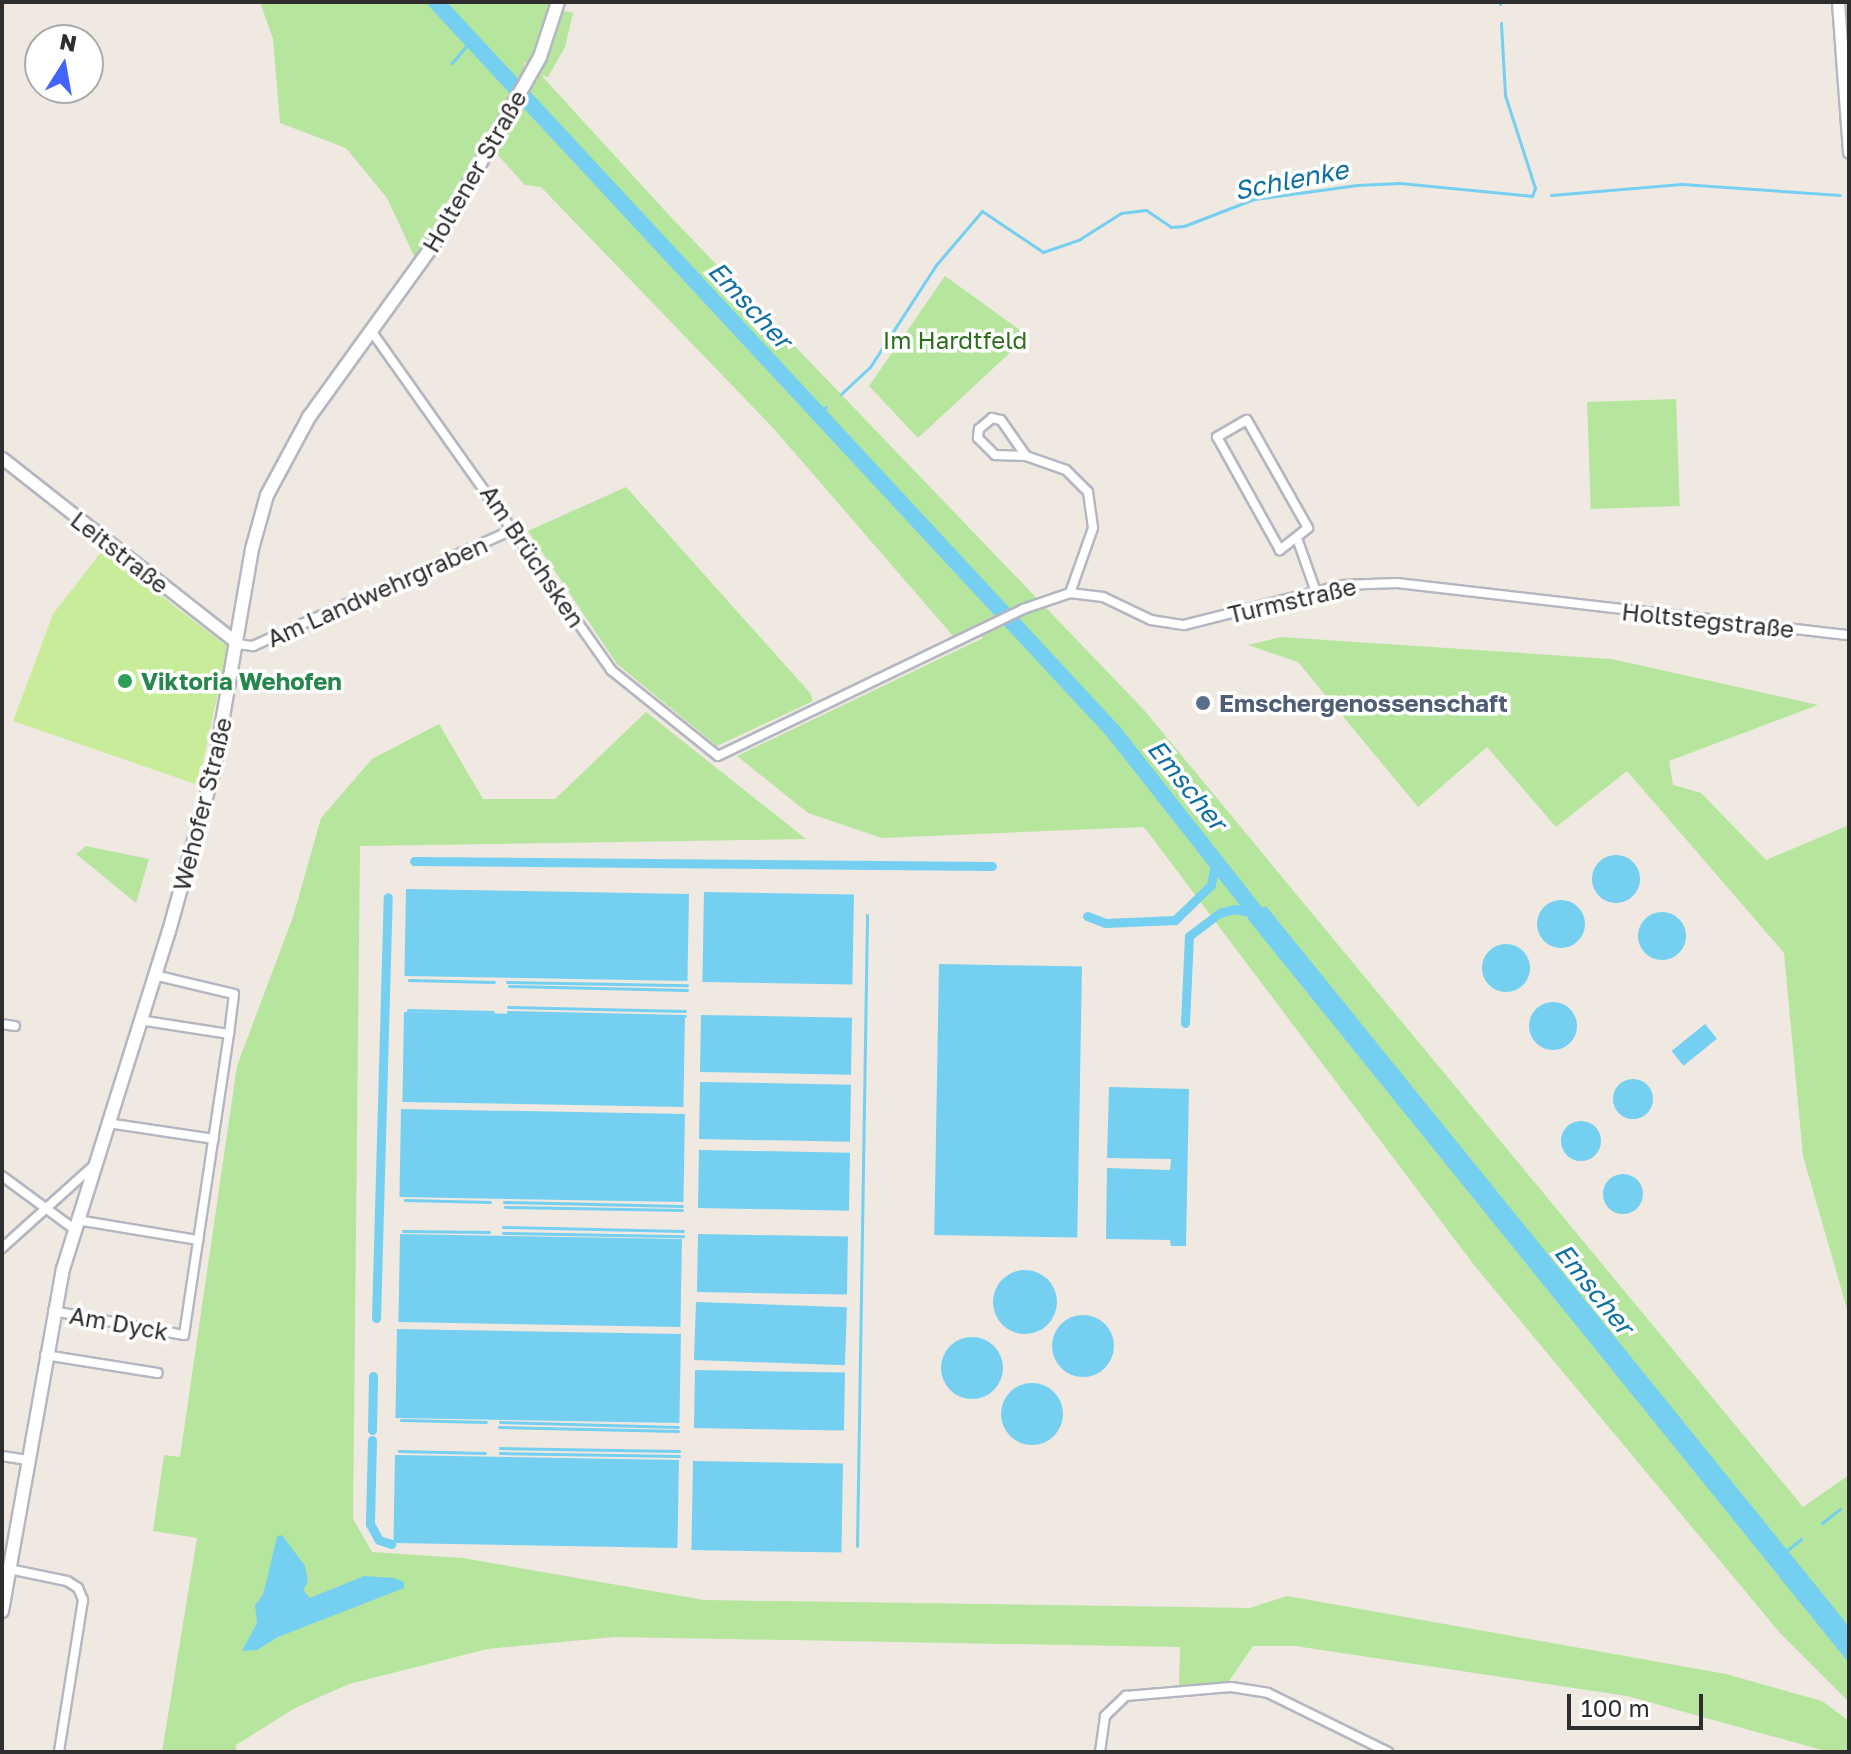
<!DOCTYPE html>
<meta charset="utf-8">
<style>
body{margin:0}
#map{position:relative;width:1851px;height:1754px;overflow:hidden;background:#efe9e1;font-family:"Golos Text",sans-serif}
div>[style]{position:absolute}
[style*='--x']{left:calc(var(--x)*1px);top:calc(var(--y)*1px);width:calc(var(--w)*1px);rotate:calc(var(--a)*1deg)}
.green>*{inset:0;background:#b6e59e;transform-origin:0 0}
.pitch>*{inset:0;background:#c9ec9a}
.water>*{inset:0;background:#75cff0;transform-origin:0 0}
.round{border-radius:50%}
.stream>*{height:3px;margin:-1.5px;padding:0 1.5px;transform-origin:1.5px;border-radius:1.5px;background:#75cff0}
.canal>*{height:9px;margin:-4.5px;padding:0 4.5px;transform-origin:4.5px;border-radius:4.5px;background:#75cff0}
.river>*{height:16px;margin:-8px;padding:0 8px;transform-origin:8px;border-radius:8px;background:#75cff0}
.roads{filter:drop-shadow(2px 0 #b4b7c1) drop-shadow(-2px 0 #b4b7c1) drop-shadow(0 2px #b4b7c1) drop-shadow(0 -2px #b4b7c1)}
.minor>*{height:8px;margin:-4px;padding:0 4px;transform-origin:4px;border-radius:4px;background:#fff}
.tertiary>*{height:11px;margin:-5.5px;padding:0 5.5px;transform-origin:5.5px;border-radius:5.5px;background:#fff}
.secondary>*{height:12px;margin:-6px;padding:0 6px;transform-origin:6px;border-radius:6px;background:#fff}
.dots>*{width:22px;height:22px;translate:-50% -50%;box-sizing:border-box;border:4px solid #fff;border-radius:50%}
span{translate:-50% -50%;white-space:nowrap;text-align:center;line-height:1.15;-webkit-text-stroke:7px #fff;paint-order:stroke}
.street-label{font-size:24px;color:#2e2e2e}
.park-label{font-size:24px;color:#2c6e1b}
.leisure-label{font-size:24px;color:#27864d;font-weight:700}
.left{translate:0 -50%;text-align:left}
.service-label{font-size:24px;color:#4e5e75;font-weight:700}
.water-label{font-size:26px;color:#0d6fa3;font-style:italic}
.frame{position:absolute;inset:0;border:4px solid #2e2e2e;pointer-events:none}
.north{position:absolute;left:24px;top:24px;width:80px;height:80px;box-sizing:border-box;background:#fff;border:2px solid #ababab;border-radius:50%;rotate:11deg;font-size:22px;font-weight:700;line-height:32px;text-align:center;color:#2e2e2e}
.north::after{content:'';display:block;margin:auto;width:28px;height:36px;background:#4264fb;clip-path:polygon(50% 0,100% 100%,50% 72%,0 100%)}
.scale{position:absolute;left:1567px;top:1694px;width:136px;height:36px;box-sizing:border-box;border:4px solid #2e2e2e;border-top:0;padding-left:10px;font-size:24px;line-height:28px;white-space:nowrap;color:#2e2e2e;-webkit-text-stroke:6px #fff;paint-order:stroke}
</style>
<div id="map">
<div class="green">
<i style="clip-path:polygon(260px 2px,552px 2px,552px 8px,573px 13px,565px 47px,548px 77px,541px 75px,668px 214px,1144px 710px,1803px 1507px,1849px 1475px,1849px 1702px,1780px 1633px,1474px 1265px,1144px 827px,882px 838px,808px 813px,737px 756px,983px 638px,973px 626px,953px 636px,774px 429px,541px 187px,525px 185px,496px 153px,540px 72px,524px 62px,525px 69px,415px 258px,387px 198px,346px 148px,280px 123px,273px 39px)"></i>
<i style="clip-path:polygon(945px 276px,1028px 336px,918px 438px,869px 386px)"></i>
<i style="left:1676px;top:399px;width:107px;height:89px;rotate:88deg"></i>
<i style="clip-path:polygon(626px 487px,810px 693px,813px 701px,717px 746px,617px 664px,528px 531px)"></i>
<i style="clip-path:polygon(1281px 637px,1612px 659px,1818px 705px,1669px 761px,1673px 785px,1701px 793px,1766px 860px,1849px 825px,1849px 1316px,1803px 1156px,1784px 953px,1627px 771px,1556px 827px,1487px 747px,1418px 807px,1298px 662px,1248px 645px)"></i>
<i style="clip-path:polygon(646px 712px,806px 839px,360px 846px,353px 1519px,372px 1552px,462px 1558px,704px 1600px,1250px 1608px,1287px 1596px,1726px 1674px,1822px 1701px,1849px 1721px,1849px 1752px,1829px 1752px,1627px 1696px,1295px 1646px,1253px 1646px,1229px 1681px,1179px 1687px,1180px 1647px,615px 1637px,487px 1649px,349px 1684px,295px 1708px,236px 1745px,236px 1752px,162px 1752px,197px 1538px,153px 1531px,164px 1455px,180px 1457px,237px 1066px,293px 917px,321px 818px,372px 759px,439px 724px,483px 799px,555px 799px)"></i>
<i style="clip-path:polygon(86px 846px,149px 859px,136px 903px,76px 854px)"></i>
</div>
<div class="pitch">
<i style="clip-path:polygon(102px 551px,228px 647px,198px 785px,13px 721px,53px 614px)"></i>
</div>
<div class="water">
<i class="round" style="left:1592px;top:855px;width:48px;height:48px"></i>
<i style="left:406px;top:889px;width:283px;height:87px;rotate:1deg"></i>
<i style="left:704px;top:892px;width:150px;height:90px;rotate:1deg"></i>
<i class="round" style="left:1537px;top:900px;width:48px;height:48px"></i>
<i style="clip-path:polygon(1266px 906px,1839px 1614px,1849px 1627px,1849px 1663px,1247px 918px)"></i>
<i class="round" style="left:1638px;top:912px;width:48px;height:48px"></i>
<i class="round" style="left:1482px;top:944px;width:48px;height:48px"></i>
<i style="left:939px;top:964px;width:143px;height:271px;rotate:1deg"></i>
<i class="round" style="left:1529px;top:1002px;width:48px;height:48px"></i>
<i style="left:404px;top:1012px;width:281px;height:90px;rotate:1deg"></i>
<i style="left:701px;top:1015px;width:151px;height:57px;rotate:1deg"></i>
<i style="left:1705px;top:1024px;width:19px;height:43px;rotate:51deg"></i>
<i class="round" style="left:1613px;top:1079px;width:40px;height:40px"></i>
<i style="left:700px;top:1082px;width:151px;height:57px;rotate:1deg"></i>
<i style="clip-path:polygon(1109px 1087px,1189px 1089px,1186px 1246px,1171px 1246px,1170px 1240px,1106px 1239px,1107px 1168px,1170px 1170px,1171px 1159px,1107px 1158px)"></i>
<i style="left:401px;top:1109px;width:284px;height:88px;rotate:1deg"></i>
<i class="round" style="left:1561px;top:1121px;width:40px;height:40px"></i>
<i style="left:699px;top:1150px;width:151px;height:58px;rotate:1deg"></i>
<i class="round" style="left:1603px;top:1174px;width:40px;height:40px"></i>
<i style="left:400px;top:1234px;width:282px;height:88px;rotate:1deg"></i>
<i style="left:698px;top:1234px;width:150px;height:58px;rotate:1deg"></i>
<i class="round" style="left:993px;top:1270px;width:64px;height:64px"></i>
<i style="left:696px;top:1302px;width:151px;height:58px;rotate:2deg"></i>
<i class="round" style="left:1052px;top:1315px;width:62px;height:62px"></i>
<i style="left:397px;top:1329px;width:284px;height:89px;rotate:1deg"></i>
<i class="round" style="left:941px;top:1337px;width:62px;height:62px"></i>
<i style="left:695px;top:1370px;width:150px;height:58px;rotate:1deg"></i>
<i class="round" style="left:1001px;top:1383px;width:62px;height:62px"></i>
<i style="left:395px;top:1455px;width:284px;height:88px;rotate:1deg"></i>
<i style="left:693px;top:1461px;width:150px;height:89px;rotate:1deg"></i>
<i style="clip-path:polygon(282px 1535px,305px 1566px,308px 1582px,303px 1590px,310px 1598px,364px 1576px,394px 1578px,404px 1582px,404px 1588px,278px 1637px,257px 1650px,242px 1651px,257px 1623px,255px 1605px,263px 1595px,277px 1537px)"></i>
</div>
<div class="stream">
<i style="--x:1500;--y:4;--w:2;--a:-90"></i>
<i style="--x:452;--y:63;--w:30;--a:-50"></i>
<i style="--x:1551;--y:195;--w:131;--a:-4.8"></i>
<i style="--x:1682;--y:184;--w:158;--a:4"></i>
<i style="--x:841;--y:394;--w:40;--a:-43"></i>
<i style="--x:870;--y:367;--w:121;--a:-57.1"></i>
<i style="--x:936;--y:265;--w:71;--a:-49.6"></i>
<i style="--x:982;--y:211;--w:73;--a:33.9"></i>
<i style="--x:1043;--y:252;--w:39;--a:-19"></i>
<i style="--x:1080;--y:239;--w:49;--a:-32.4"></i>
<i style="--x:1121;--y:213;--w:25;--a:-7"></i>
<i style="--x:1146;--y:210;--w:30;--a:34"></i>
<i style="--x:1171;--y:227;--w:13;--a:-4"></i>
<i style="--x:1184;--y:226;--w:75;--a:-21.1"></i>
<i style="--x:1254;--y:199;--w:104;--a:-7.7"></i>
<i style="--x:1357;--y:185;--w:43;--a:-2.7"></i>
<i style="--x:1400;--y:183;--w:133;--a:5.6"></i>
<i style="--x:1532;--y:196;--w:9;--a:-69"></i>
<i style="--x:1535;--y:188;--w:98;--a:-107.9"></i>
<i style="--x:1505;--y:95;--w:72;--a:-93.2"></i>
<i style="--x:819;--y:413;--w:9;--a:-41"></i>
<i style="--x:409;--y:980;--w:85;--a:1.3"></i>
<i style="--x:507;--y:982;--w:180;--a:1"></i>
<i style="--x:509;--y:986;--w:178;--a:1.3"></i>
<i style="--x:508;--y:1007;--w:177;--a:1.3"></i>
<i style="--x:408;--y:1010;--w:85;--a:1.3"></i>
<i style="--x:508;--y:1012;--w:177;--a:1.3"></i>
<i style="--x:405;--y:1200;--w:85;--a:1.3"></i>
<i style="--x:504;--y:1202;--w:178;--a:1.3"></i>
<i style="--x:505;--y:1207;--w:177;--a:1"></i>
<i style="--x:503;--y:1227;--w:180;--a:1.3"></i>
<i style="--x:403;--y:1231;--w:86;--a:0.7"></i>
<i style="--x:503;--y:1233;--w:180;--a:1"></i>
<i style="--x:401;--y:1420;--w:85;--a:1.3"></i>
<i style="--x:500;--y:1422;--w:178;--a:1.6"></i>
<i style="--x:499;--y:1427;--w:179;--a:1.3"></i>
<i style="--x:500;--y:1448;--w:179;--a:1"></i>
<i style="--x:399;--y:1451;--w:86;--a:1.3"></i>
<i style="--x:500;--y:1453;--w:179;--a:1"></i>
<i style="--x:1822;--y:1523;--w:23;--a:-38"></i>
<i style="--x:857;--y:1546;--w:631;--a:-89.09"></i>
<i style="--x:1785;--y:1552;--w:21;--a:-39"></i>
</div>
<div class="canal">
<i style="--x:414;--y:861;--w:578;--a:0.5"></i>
<i style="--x:1087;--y:916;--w:19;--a:21"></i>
<i style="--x:1105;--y:923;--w:70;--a:-2.5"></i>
<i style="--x:1175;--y:920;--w:50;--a:-44.2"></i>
<i style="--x:1211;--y:885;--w:22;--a:-80"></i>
<i style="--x:1185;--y:1023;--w:87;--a:-87.4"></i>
<i style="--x:1189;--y:936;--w:39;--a:-37"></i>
<i style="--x:1220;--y:913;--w:15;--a:-16"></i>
<i style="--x:1234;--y:909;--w:21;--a:11"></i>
<i style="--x:376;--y:1318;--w:421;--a:-88.4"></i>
<i style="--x:372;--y:1430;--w:54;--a:-88.9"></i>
<i style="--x:372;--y:1440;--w:84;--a:91.4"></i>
<i style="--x:370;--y:1524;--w:18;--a:61"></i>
<i style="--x:379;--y:1540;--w:13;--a:18"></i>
</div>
<div class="river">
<i style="--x:436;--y:2;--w:995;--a:47.12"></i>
<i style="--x:1113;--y:731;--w:251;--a:51.8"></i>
</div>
<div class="roads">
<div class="minor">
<i style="--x:372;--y:332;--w:414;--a:54.7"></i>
<i style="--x:611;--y:670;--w:137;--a:38.8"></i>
<i style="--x:718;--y:756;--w:339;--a:-25.7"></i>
<i style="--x:1023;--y:609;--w:50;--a:-18.8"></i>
<i style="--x:1070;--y:593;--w:33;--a:7"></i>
<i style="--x:1103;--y:597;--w:53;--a:25.6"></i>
<i style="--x:1151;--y:620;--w:33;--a:9"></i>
<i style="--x:1184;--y:625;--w:163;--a:-14.2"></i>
<i style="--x:1342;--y:585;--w:55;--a:-2.1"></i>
<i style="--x:1397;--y:583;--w:455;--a:6.6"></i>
<i style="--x:1247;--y:420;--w:124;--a:60.5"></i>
<i style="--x:1308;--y:528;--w:36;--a:142"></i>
<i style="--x:1280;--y:550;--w:129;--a:-119.1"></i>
<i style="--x:1217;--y:437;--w:34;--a:-30"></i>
<i style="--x:1026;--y:456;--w:31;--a:-178"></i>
<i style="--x:995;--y:455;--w:24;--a:-135"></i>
<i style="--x:978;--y:438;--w:9;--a:-84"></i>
<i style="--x:979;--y:429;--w:17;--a:-40"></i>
<i style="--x:992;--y:418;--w:9;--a:13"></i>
<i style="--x:1001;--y:420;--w:44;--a:55.2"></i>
<i style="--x:1026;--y:456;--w:42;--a:19.3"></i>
<i style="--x:1066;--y:470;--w:31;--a:45"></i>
<i style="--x:1088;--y:492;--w:36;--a:82"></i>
<i style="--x:1093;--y:528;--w:69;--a:109.5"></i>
<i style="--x:1298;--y:541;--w:54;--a:70.6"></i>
<i style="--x:238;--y:644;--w:15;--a:8"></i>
<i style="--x:253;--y:646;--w:286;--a:-24.1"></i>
<i style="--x:154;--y:975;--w:82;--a:13.4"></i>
<i style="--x:234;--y:994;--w:40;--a:97.1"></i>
<i style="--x:2;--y:1024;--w:13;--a:9"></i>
<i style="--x:107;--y:1123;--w:108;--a:8.5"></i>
<i style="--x:2;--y:1176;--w:89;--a:36.4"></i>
<i style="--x:77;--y:1220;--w:123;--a:9.4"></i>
<i style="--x:2;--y:1248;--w:122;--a:-42"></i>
<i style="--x:53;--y:1311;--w:133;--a:10.4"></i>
<i style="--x:184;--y:1335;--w:304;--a:-81.5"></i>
<i style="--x:229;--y:1034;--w:90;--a:-171.1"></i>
<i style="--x:45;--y:1355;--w:114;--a:9.1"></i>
<i style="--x:2;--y:1456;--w:24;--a:9"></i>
<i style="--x:9;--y:1569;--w:59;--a:11.7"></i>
<i style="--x:67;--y:1581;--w:13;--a:32"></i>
<i style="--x:78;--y:1588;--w:13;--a:67"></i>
<i style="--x:83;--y:1600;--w:154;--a:99"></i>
<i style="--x:1100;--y:1752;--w:36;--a:-82"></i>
<i style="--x:1105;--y:1716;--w:29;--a:-44"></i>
<i style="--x:1126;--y:1696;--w:105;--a:-4.9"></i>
<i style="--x:1231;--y:1687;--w:37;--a:9"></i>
<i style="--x:1268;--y:1693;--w:134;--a:26.2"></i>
</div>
<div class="tertiary">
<i style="--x:1838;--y:2;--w:150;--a:85.8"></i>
<i style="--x:2;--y:458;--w:300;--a:38.2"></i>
</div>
<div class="secondary">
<i style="--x:2;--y:1611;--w:347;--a:-79.9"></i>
<i style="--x:63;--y:1269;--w:354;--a:-72.6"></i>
<i style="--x:169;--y:931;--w:168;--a:-74.5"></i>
<i style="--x:214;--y:769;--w:223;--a:-80.2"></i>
<i style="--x:252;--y:549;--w:56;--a:-74.5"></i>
<i style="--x:267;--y:495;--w:89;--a:-61.7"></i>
<i style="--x:309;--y:417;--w:221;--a:-54.2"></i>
<i style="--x:438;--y:238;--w:208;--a:-60.6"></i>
<i style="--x:540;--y:57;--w:58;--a:-71.9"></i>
</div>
</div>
<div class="dots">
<i style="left:125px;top:681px;background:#2e9e5b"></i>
<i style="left:1203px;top:703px;background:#5c6f8a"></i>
</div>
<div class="street-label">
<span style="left:474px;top:171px;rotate:-60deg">Holtener Straße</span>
<span style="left:120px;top:552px;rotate:38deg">Leitstraße</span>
<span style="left:533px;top:556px;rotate:56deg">Am Brüchsken</span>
<span style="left:377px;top:591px;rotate:-24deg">Am Landwehrgraben</span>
<span style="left:1292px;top:600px;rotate:-13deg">Turmstraße</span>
<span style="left:1708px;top:620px;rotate:6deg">Holtstegstraße</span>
<span style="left:202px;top:804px;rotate:-76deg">Wehofer Straße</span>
<span style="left:119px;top:1323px;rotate:10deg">Am Dyck</span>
</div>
<div class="park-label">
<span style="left:955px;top:340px">Im Hardtfeld</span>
</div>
<div class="leisure-label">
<span class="left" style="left:141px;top:681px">Viktoria Wehofen</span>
</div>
<div class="service-label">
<span class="left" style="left:1219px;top:703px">Emschergenossenschaft</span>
</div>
<div class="water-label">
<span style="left:1291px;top:180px;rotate:-11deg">Schlenke</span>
<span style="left:750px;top:305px;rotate:47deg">Emscher</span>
<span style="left:1187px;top:785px;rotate:51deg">Emscher</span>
<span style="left:1594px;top:1289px;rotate:51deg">Emscher</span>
</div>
<div class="frame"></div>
<div class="north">N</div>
<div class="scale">100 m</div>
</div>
